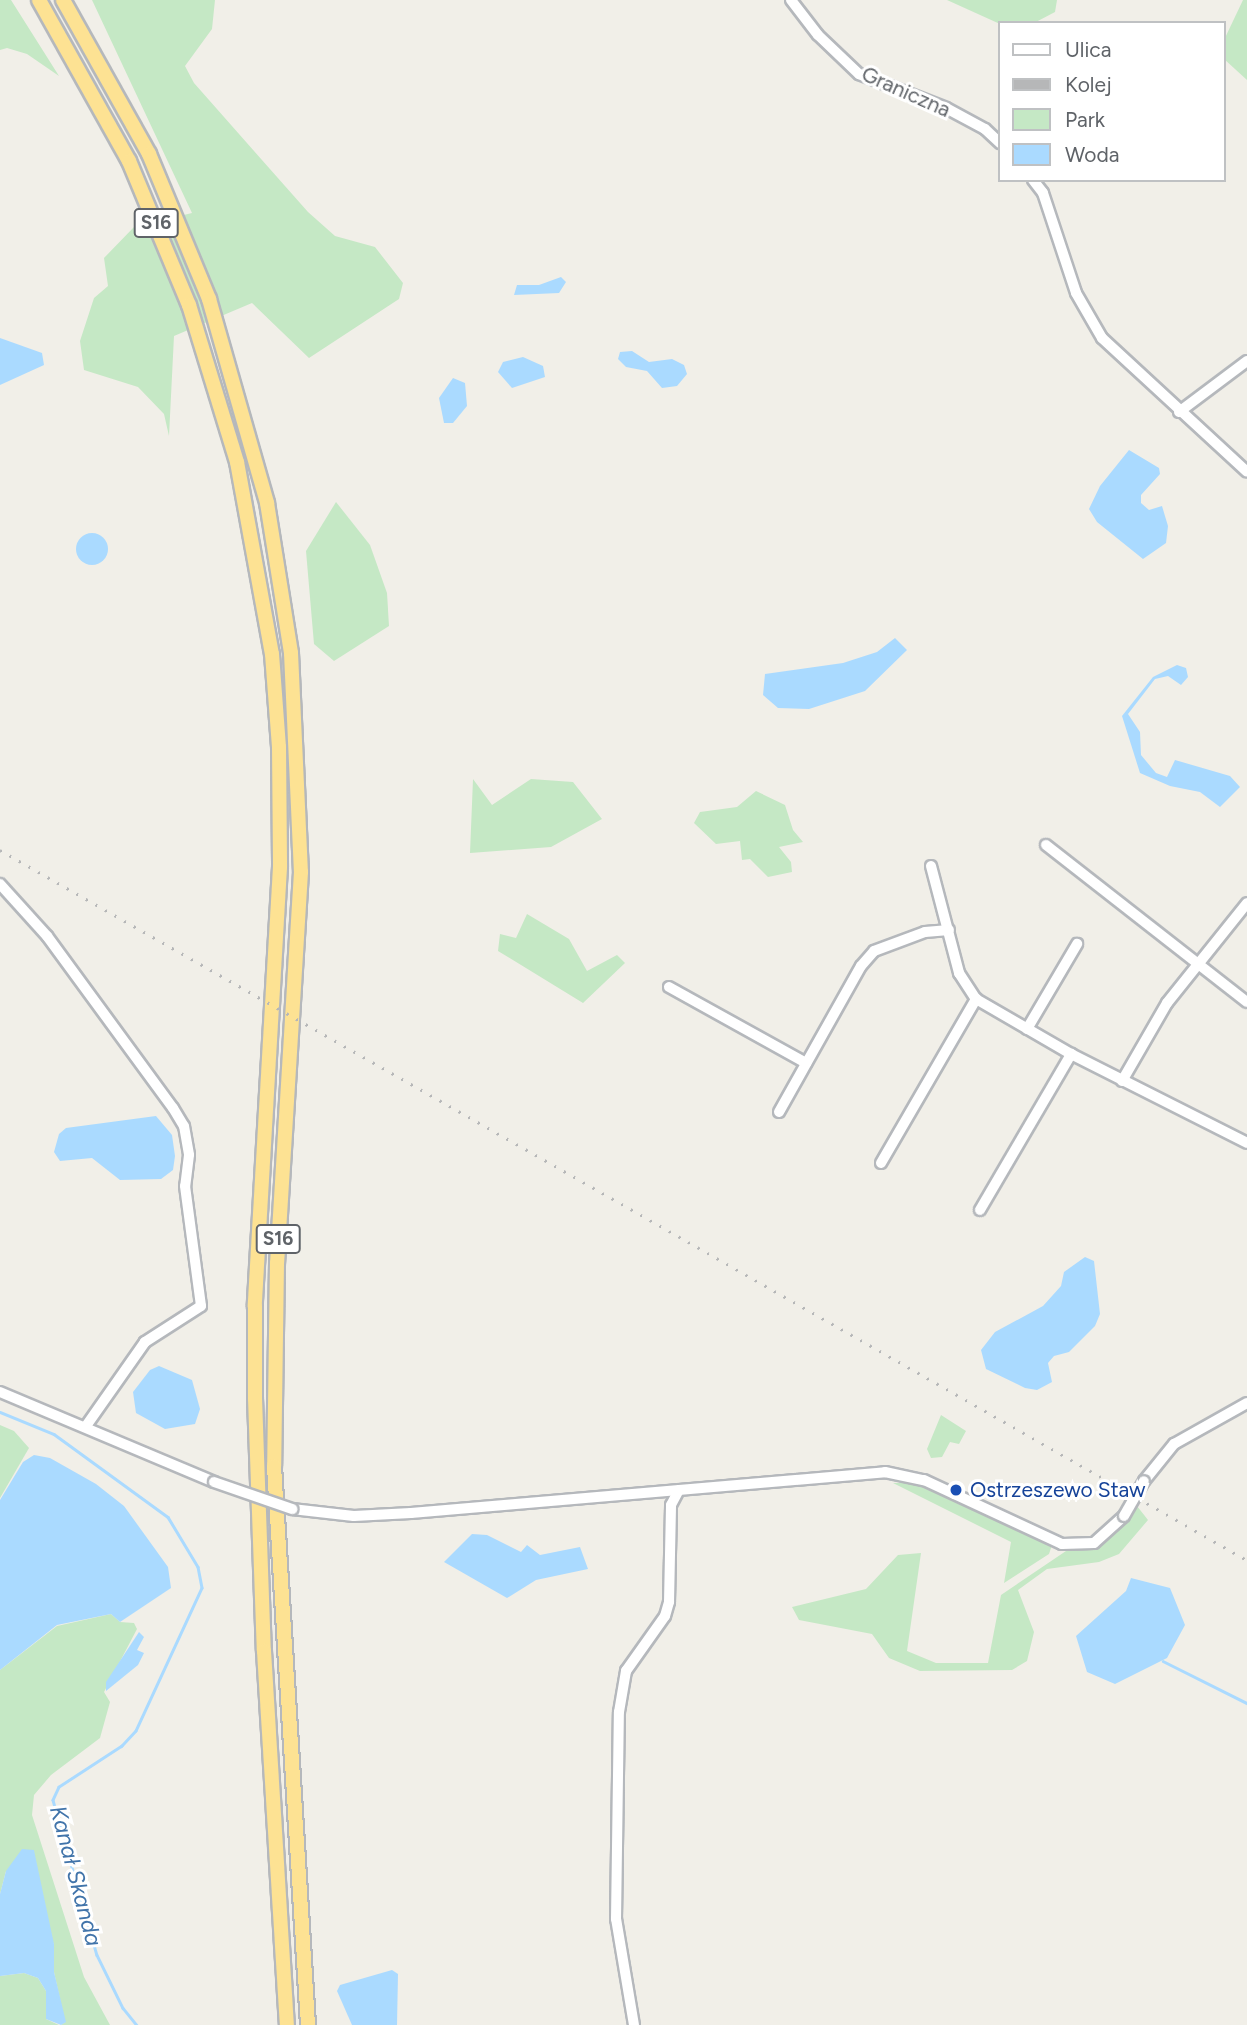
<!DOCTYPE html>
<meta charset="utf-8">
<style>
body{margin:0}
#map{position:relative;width:1247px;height:2025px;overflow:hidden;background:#f1efe8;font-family:Figtree,sans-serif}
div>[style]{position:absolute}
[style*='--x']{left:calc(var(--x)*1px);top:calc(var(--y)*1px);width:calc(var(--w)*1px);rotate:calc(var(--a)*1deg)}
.green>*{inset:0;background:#c5e8c5}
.water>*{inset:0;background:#aadaff}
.round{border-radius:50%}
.stream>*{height:2.5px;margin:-1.25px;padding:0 1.25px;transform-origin:1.25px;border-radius:1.25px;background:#aadaff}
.roads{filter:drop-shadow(2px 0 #b5b8bc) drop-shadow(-2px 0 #b5b8bc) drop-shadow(0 2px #b5b8bc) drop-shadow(0 -2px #b5b8bc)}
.minor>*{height:10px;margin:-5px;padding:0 5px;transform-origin:5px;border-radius:5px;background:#fff}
.highway>*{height:14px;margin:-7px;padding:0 7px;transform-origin:7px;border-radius:7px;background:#fde293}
.rail>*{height:2.5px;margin-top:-1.25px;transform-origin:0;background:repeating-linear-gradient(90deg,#b6b7b8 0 2px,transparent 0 11px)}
.bridges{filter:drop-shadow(2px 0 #b5b8bc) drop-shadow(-2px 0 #b5b8bc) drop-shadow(0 2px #b5b8bc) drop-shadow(0 -2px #b5b8bc)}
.minor-bridge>*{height:10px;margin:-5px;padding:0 5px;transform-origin:5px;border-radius:5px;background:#fff}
.dots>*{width:19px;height:19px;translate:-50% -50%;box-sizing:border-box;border:4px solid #fff;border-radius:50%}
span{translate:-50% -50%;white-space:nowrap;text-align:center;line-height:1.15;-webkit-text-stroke:6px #fff;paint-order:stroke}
.shield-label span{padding:2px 5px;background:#fff;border:2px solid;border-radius:5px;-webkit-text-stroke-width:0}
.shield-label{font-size:19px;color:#5f6368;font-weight:700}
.street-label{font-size:21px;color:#5f6368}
.transit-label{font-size:21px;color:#164399}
.left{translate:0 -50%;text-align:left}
.water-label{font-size:23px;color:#4174aa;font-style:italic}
.legend{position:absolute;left:998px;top:21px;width:228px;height:161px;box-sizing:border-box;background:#fff;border:2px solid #bfc1c3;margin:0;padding:9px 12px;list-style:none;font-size:21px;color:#5f6368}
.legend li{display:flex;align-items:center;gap:14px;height:35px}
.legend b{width:35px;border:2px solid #bfc1c3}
</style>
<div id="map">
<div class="green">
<i style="clip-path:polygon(0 0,11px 0,59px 76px,27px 54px,7px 48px,0 50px)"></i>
<i style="clip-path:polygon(92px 0,215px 0,212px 29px,185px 66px,194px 83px,308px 212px,335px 236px,375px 247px,403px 283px,399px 299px,309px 358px,252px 303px,174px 336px,169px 436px,164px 414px,138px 387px,84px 370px,80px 341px,94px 298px,108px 286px,104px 258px,134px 227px,192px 213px)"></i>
<i style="clip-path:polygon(947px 0,1057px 0,1055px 12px,1034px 23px,1000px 24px)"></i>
<i style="clip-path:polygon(1243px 0,1247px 0,1247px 80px,1224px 59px,1224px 40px)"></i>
<i style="clip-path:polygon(336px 502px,370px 545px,387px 593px,389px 626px,334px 661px,314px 644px,306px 551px)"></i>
<i style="clip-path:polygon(473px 779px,492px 805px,531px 779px,573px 782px,602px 819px,551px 847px,470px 853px)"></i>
<i style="clip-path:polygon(756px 791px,785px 805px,793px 830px,803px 842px,779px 847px,791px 862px,792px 872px,768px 877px,750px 859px,742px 860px,740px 841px,716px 844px,694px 823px,700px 812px,737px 807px)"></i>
<i style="clip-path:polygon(527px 914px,569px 939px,587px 971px,617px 955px,625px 963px,583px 1003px,498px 951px,500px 934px,516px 938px)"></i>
<i style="clip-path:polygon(941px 1415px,966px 1431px,959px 1444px,950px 1442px,942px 1457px,931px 1458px,927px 1449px)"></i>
<i style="clip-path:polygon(0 1425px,14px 1431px,29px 1448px,0 1498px)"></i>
<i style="clip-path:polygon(893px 1483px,917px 1483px,1052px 1545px,1049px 1554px,1004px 1583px,1011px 1542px)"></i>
<i style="clip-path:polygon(1137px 1506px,1148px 1520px,1119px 1554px,1099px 1562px,1047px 1569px,1018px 1590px,1034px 1632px,1027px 1661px,1012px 1670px,920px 1671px,889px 1658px,872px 1634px,799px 1620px,792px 1607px,866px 1589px,898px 1555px,921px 1553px,907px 1651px,936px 1663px,988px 1663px,1001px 1595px,1066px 1551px,1106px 1542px)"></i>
<i style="clip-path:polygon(111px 1614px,120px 1622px,134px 1623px,137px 1629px,104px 1692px,110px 1702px,100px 1738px,51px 1775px,34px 1795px,32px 1815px,84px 1977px,110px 2025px,61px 2025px,65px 2022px,54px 1972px,54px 1944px,6px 1871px,0 1894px,0 1670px,57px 1626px)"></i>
<i style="clip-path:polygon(24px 1973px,38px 1978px,46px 1991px,46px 2019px,59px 2025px,0 2025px,0 1976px)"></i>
</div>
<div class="water">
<i style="clip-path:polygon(561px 277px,566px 282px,559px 293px,514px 295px,517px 285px,539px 285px)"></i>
<i style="clip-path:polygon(0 338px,42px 353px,44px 365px,0 385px)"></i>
<i style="clip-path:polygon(632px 351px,649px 362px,672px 359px,684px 365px,687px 374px,677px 386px,662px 388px,647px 371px,626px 367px,618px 359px,620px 352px)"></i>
<i style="clip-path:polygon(523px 357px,543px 366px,545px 377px,512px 388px,498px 372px,503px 362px)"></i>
<i style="clip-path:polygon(453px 378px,465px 383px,467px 406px,453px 423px,444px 423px,439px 398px)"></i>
<i style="clip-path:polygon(1129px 450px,1159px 468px,1160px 474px,1141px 495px,1141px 503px,1149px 510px,1162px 506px,1168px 526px,1166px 543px,1143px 559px,1097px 522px,1089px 509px,1100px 486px)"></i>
<i class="round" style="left:76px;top:533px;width:32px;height:32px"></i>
<i style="clip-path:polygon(895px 638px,907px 650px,865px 691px,809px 709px,778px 708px,763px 695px,765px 674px,843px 663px,877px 652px)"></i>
<i style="clip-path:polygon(1177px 665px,1186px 668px,1188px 677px,1181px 685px,1168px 676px,1155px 679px,1128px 714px,1140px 732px,1141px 755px,1156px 773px,1167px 777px,1175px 760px,1230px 776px,1240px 787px,1220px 807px,1200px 792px,1170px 786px,1140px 773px,1122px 716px,1153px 677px)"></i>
<i style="clip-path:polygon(156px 1116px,172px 1135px,175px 1156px,173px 1170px,161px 1179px,120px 1180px,92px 1158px,60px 1161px,54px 1152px,59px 1134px,66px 1128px)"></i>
<i style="clip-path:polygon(1085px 1257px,1094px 1261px,1100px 1314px,1095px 1326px,1069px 1352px,1054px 1356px,1048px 1363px,1052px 1382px,1037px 1390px,1025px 1388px,986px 1369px,981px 1350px,995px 1332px,1043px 1306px,1061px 1286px,1064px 1272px)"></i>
<i style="clip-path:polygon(159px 1366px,192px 1380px,200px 1409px,195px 1424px,165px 1429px,136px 1413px,133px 1392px,150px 1370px)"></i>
<i style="clip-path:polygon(34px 1455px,50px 1458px,96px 1484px,124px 1506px,168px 1567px,171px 1588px,120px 1622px,111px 1614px,57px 1625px,0 1670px,0 1500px,23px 1462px)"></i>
<i style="clip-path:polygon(472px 1534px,487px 1535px,521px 1552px,527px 1545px,540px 1555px,580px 1547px,588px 1569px,536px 1580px,507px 1598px,444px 1562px)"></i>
<i style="clip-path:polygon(1131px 1578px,1170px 1588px,1185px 1625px,1167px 1658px,1115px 1684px,1087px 1672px,1076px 1636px,1126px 1591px)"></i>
<i style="clip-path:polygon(139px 1632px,144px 1637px,137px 1650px,144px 1653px,138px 1665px,106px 1691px,106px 1682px)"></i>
<i style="clip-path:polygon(22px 1849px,34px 1850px,35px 1855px,54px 1944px,54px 1972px,66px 2022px,61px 2025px,46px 2019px,46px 1991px,38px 1978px,24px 1973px,0 1976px,0 1894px,6px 1871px)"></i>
<i style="clip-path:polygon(392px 1970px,398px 1974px,397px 2025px,352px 2025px,337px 1991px,340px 1985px)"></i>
</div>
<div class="stream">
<i style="--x:0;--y:1412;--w:58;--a:22.2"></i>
<i style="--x:54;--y:1434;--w:141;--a:36.1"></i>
<i style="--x:168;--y:1517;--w:58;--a:59"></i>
<i style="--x:198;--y:1567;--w:21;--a:79"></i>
<i style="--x:202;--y:1588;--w:157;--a:114.8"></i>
<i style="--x:136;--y:1731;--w:21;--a:133"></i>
<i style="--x:122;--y:1746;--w:75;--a:146.9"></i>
<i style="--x:59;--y:1787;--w:14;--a:115"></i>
<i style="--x:53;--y:1800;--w:161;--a:74.2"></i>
<i style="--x:97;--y:1955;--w:59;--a:63.9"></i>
<i style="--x:123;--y:2008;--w:22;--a:51"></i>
<i style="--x:1163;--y:1661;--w:94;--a:26.6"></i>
</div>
<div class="roads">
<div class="minor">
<i style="--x:791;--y:0;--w:44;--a:52.4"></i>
<i style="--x:818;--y:35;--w:57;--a:43.6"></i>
<i style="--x:859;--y:74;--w:93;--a:21.3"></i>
<i style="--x:946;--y:108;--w:44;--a:28.3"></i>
<i style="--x:985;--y:129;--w:21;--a:43"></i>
<i style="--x:1033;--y:180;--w:16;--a:52"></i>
<i style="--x:1043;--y:193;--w:105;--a:71.7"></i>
<i style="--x:1076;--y:293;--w:52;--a:60"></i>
<i style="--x:1102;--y:338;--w:197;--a:42.7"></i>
<i style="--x:1179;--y:412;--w:85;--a:-36.9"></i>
<i style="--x:1046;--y:845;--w:255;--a:38"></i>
<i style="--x:931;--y:866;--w:111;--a:75.3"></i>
<i style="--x:959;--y:973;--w:31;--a:57"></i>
<i style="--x:976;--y:999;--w:110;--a:30.1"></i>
<i style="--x:1071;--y:1054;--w:197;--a:26.8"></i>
<i style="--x:0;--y:884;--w:70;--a:47.9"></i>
<i style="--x:47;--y:936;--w:213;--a:53.8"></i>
<i style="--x:173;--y:1108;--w:21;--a:59"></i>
<i style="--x:184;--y:1126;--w:29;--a:80"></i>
<i style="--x:189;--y:1155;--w:31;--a:97"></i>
<i style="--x:185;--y:1186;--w:121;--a:82.4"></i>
<i style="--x:201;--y:1306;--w:67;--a:147.3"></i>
<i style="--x:145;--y:1342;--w:103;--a:125.1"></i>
<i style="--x:669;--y:987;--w:157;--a:29"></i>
<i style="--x:1027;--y:1029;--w:99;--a:-59.5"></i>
<i style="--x:1122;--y:1081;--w:90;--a:-60"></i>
<i style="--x:1167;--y:1003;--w:128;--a:-51.3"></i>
<i style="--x:779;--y:1112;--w:167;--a:-60.7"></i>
<i style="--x:861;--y:966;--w:20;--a:-49"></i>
<i style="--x:874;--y:951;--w:54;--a:-20.4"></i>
<i style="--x:925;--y:932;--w:24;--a:-5"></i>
<i style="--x:881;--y:1163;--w:190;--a:-59.9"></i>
<i style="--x:980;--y:1210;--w:181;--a:-59.7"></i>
<i style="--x:0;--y:1392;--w:232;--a:22.8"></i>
<i style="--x:1144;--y:1481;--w:48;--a:-51"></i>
<i style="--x:1174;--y:1444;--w:84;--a:-29.3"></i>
<i style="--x:292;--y:1509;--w:62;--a:6.4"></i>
<i style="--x:354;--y:1516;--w:57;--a:-3"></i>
<i style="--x:411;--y:1513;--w:476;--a:-4.9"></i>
<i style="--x:885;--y:1472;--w:40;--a:12"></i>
<i style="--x:924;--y:1480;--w:152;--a:24.9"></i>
<i style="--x:1062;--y:1544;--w:32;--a:-2"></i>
<i style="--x:1094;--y:1543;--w:40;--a:-42"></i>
<i style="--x:634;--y:2025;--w:108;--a:-99.6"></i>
<i style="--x:616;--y:1919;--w:207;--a:-89.2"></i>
<i style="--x:619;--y:1712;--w:42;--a:-80.3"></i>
<i style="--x:626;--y:1671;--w:67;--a:-54.7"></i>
<i style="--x:665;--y:1616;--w:15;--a:-74"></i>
<i style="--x:669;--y:1602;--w:97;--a:-88.8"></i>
<i style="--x:671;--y:1505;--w:17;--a:-62"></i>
</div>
<div class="highway">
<i style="--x:39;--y:0;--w:184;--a:60.8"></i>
<i style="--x:129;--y:161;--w:156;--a:67.4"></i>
<i style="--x:189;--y:305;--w:164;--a:73"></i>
<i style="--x:237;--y:462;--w:195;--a:79.7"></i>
<i style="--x:272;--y:654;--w:93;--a:85.7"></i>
<i style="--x:279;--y:747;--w:120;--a:89.5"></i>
<i style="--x:280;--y:867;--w:440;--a:93.3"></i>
<i style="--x:255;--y:1306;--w:92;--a:90"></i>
<i style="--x:255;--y:1398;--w:253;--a:88"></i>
<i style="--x:264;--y:1651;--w:375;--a:86.5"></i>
<i style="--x:63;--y:0;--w:176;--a:60.8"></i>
<i style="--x:149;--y:154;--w:157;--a:67.5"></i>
<i style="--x:209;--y:299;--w:212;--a:74.1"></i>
<i style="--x:267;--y:503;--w:152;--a:80.9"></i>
<i style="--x:291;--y:653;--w:219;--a:87.4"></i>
<i style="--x:301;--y:872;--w:392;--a:93.5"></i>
<i style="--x:277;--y:1263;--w:203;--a:90.8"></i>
<i style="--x:274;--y:1466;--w:560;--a:86.52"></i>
</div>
</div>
<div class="rail">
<i style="--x:0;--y:850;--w:1435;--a:29.66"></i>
</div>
<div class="bridges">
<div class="minor-bridge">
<i style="--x:214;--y:1482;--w:83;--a:19.1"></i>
<i style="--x:1124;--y:1516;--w:40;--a:-60.3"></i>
</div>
</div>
<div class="dots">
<i style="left:956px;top:1490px;background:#1a4fb4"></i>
</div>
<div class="shield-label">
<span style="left:156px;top:223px">S16</span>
<span style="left:278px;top:1239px">S16</span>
</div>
<div class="street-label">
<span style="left:906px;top:92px;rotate:24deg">Graniczna</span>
</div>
<div class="transit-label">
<span class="left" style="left:970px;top:1490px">Ostrzeszewo Staw</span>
</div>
<div class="water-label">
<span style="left:76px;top:1876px;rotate:75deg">Kanał Skanda</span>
</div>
<ul class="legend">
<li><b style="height:9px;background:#fff"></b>Ulica</li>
<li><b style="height:9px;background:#b6b7b8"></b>Kolej</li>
<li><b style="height:19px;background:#c5e8c5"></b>Park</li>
<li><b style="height:19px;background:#aadaff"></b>Woda</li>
</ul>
</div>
